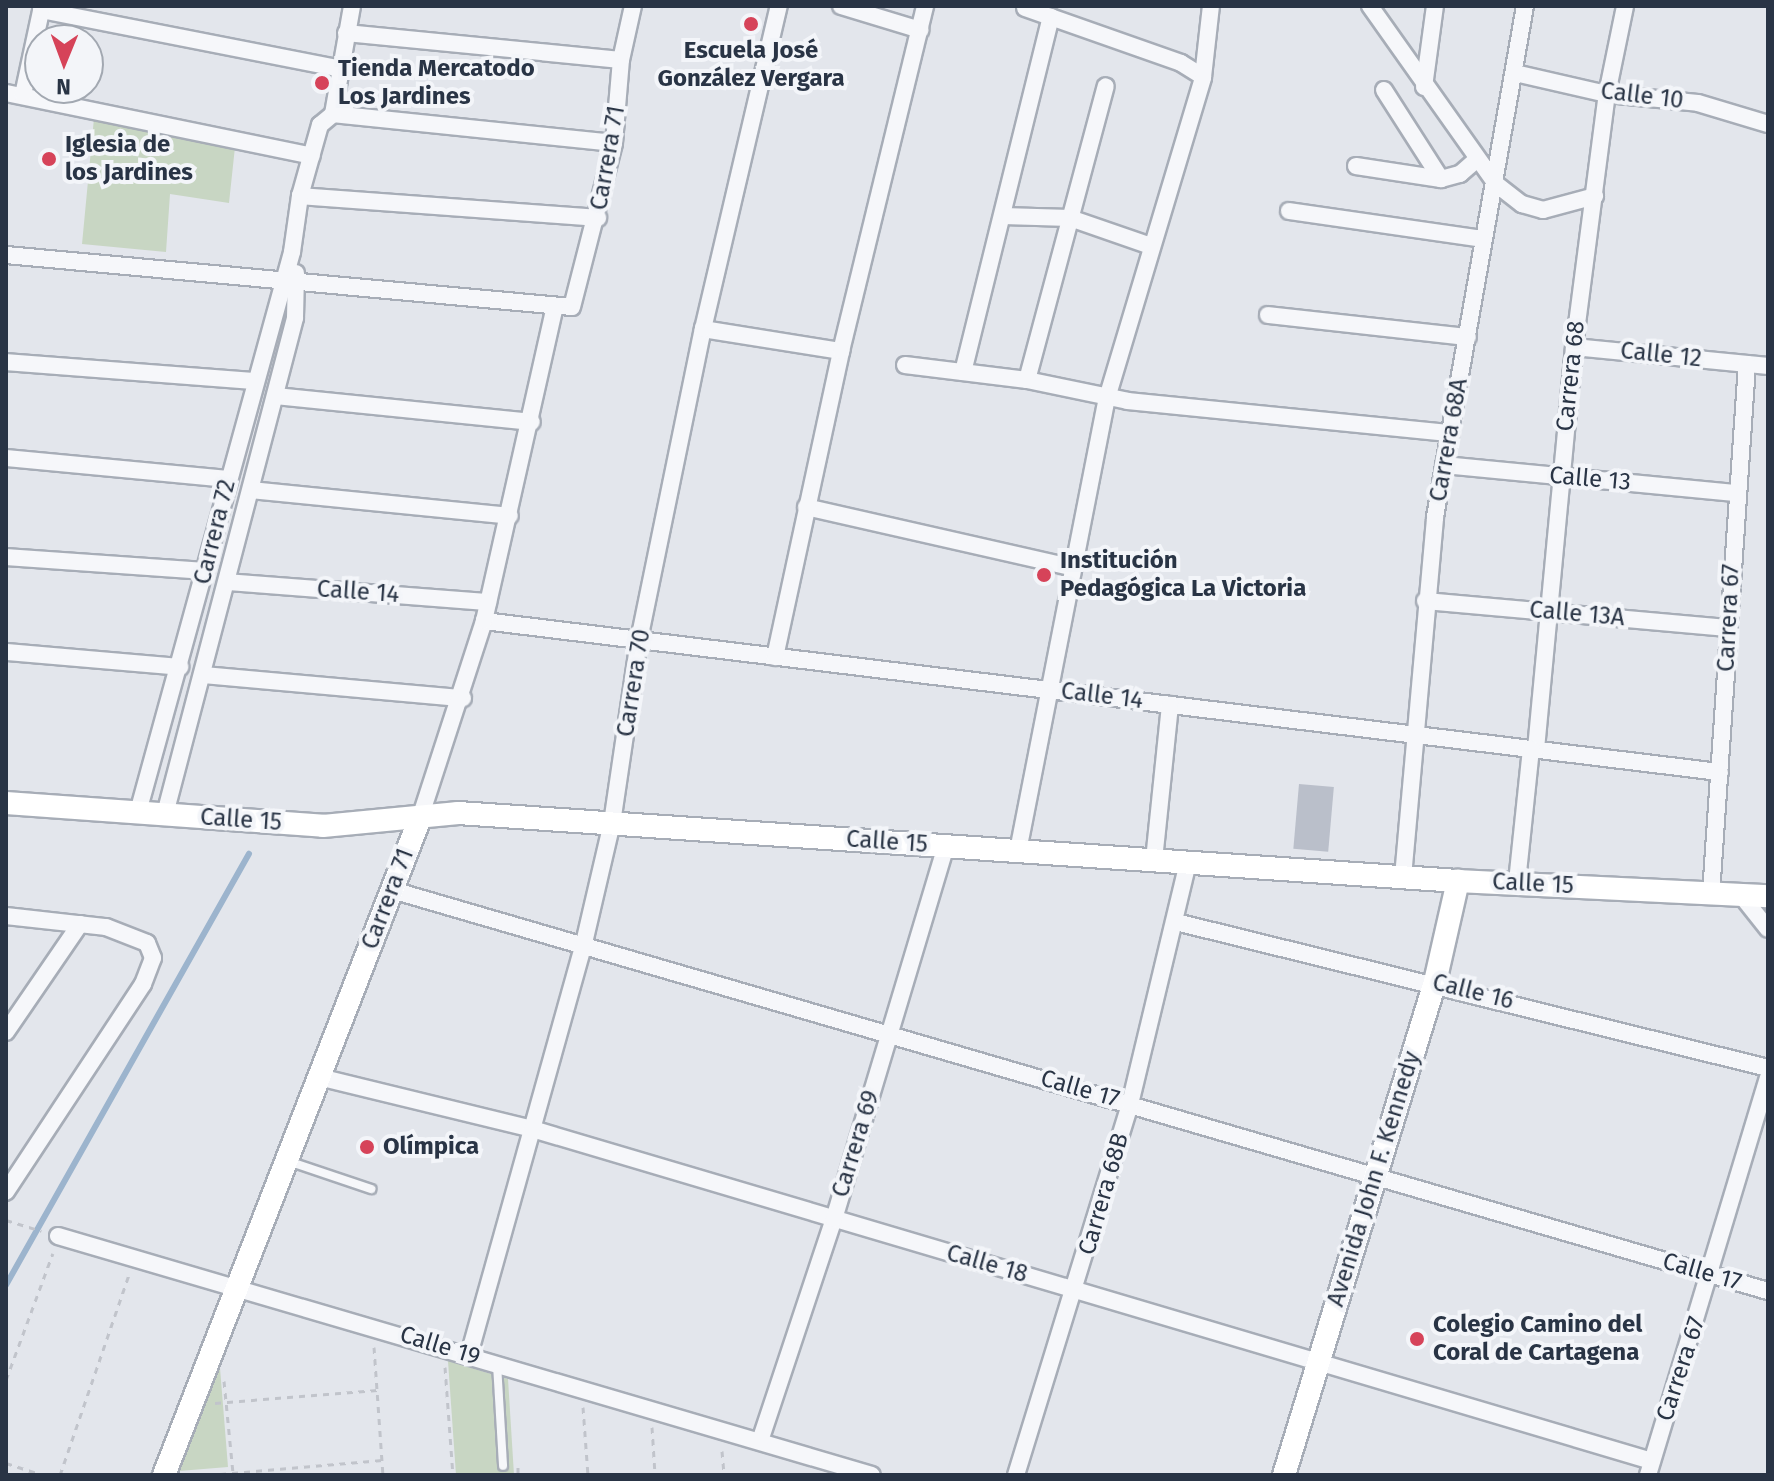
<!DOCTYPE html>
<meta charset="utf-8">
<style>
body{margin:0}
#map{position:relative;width:1774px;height:1481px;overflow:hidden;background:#e3e6ec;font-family:"Fira Sans",sans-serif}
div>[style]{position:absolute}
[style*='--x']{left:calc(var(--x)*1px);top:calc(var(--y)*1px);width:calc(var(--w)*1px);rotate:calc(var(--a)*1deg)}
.green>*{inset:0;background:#c8d6c3}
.stream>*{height:6px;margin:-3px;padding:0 3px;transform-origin:3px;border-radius:3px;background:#9cb4cd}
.building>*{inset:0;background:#babfca;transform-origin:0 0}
.path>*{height:3px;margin-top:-1.5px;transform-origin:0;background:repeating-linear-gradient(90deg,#c1c4cb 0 6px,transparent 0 12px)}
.roads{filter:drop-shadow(2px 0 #a7adb7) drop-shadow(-2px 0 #a7adb7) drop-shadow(0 2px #a7adb7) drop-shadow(0 -2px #a7adb7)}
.lane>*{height:8px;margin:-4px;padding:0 4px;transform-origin:4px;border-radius:4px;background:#f6f7fa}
.street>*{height:16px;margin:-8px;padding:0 8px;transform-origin:8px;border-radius:8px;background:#f6f7fa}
.secondary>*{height:22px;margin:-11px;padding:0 11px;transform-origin:11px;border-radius:11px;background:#fff}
.dots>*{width:22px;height:22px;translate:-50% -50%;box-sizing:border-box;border:4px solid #f3f5f9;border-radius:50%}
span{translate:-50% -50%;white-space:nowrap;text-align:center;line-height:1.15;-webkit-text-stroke:8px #f3f5f9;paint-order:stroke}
.poi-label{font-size:24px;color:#293445;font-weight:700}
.left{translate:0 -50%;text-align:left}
.street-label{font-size:24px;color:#293445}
.frame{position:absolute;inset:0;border:8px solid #293445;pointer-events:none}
.north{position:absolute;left:24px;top:24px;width:80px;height:80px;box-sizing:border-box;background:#f3f5f9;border:2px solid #a2a8b1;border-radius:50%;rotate:181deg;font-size:22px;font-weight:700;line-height:32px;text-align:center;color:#293445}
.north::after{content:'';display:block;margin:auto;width:28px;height:36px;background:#d64359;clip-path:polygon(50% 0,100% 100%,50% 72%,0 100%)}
</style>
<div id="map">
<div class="green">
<i style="clip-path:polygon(94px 118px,235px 147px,229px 203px,170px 194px,166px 252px,82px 244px)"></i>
<i style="clip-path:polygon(448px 1361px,508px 1379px,514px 1475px,456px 1475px)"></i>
<i style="clip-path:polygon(220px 1368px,228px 1467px,179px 1471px)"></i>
</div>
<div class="stream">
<i style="--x:6;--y:1285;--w:495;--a:-60.6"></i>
</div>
<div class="building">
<i style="left:1299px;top:784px;width:35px;height:65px;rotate:5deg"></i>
</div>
<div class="path">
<i style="--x:6;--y:1220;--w:37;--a:17"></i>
<i style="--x:374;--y:1347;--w:128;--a:86"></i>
<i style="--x:445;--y:1367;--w:108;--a:85.8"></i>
<i style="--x:6;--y:1380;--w:135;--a:-69.7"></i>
<i style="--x:224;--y:1381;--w:92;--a:84.4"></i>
<i style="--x:215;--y:1403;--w:163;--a:-4.6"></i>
<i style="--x:583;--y:1407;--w:68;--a:85.8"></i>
<i style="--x:652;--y:1427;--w:48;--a:86.4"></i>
<i style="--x:722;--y:1451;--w:24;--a:85"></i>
<i style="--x:6;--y:1463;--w:38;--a:18"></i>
<i style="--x:518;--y:1467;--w:8;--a:90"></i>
<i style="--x:60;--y:1475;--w:212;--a:-71"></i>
<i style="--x:208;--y:1475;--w:175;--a:-4.9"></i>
</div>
<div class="roads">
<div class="lane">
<i style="--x:288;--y:1161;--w:88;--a:18.6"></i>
<i style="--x:497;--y:1364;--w:102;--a:86.6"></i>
</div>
<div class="street">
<i style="--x:841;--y:6;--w:83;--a:16.9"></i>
<i style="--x:1370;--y:6;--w:218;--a:54.7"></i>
<i style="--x:1496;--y:184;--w:33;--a:38"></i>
<i style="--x:1522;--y:204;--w:22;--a:16"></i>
<i style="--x:1543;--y:210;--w:54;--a:-15.1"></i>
<i style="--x:1025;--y:8;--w:165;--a:19.4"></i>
<i style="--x:1181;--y:63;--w:26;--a:32"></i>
<i style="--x:41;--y:10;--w:306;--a:11.1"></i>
<i style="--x:346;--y:33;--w:276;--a:5.6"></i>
<i style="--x:1515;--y:73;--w:94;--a:12.9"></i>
<i style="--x:1607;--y:94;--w:91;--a:5.6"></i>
<i style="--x:1698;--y:103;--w:73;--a:16.7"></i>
<i style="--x:1424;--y:87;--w:82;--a:-82.3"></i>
<i style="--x:1384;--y:90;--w:106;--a:57.4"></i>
<i style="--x:6;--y:93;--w:312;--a:11.6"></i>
<i style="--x:23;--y:95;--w:91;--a:-77.9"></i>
<i style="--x:333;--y:114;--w:282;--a:5.9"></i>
<i style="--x:1356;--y:166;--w:86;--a:8.7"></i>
<i style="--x:1441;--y:179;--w:20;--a:-15"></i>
<i style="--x:1460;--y:174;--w:23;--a:-41"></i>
<i style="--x:300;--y:196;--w:299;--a:4.2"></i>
<i style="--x:1289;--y:211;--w:196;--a:8.2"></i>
<i style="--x:1003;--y:216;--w:67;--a:1.7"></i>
<i style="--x:1070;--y:218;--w:86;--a:19.1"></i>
<i style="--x:6;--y:255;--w:568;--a:5.25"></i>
<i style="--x:572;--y:307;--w:169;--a:-75.6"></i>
<i style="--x:614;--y:143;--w:83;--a:-85.2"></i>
<i style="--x:621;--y:60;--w:55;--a:-77.5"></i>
<i style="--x:1268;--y:315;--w:201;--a:6.3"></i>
<i style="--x:703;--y:329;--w:140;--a:9.1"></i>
<i style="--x:1574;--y:347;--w:195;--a:5.6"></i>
<i style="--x:6;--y:362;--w:250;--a:4.4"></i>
<i style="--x:905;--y:365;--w:123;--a:7"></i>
<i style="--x:1027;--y:380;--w:103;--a:11.7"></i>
<i style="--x:1128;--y:401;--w:324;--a:5.7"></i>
<i style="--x:963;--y:372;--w:366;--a:-76.1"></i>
<i style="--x:1027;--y:380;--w:304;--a:-75"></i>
<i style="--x:276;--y:396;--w:257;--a:5.8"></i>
<i style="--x:6;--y:458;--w:223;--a:5.4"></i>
<i style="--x:1444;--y:465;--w:292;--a:5.5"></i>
<i style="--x:251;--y:490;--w:260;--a:5.7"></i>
<i style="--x:806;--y:507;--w:272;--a:12.8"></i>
<i style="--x:6;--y:557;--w:199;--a:4"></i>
<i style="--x:227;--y:582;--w:262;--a:4.4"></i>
<i style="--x:1425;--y:601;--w:304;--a:5.1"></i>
<i style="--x:484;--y:621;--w:1245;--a:6.97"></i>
<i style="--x:6;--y:652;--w:175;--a:4.9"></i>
<i style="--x:775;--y:657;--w:313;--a:-77.8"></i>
<i style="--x:841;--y:351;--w:355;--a:-76.3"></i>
<i style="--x:203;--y:675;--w:261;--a:5.1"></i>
<i style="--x:1536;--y:749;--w:404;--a:-84.6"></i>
<i style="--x:1574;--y:347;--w:255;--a:-82.6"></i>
<i style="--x:1607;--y:94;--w:90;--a:-78.4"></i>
<i style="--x:138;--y:812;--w:581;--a:-74.62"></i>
<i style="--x:292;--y:252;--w:57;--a:-81.9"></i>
<i style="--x:300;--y:196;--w:74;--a:-74.3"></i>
<i style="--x:320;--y:125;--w:17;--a:-40"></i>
<i style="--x:333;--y:114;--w:110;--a:-80"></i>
<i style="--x:165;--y:814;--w:513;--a:-75.31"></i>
<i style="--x:295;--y:318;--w:45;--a:-88.7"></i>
<i style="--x:420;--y:818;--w:207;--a:-72"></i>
<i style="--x:484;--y:621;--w:323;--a:-77.3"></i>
<i style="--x:1018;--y:851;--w:462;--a:-78.9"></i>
<i style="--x:1107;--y:398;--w:335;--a:-73.3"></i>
<i style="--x:1203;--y:77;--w:71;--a:-83.6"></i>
<i style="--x:1154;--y:860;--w:156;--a:-84.1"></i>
<i style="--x:1403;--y:877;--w:361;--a:-84.9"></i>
<i style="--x:1435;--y:517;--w:519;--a:-80.01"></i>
<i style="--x:1517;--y:882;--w:134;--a:-84"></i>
<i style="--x:392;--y:890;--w:1433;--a:16.25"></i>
<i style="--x:1711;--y:894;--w:531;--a:-86.11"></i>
<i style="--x:1741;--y:895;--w:43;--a:51.5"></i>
<i style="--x:6;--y:916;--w:101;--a:6.3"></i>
<i style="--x:106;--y:927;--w:44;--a:21.3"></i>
<i style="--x:147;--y:943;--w:16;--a:68"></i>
<i style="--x:153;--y:958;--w:28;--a:111"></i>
<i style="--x:143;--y:984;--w:249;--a:123.4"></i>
<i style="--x:1176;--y:922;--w:610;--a:13.85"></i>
<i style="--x:6;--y:1032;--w:131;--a:-55.6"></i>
<i style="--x:319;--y:1077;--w:216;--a:13.7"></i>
<i style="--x:529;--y:1128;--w:1171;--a:16.52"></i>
<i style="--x:58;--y:1236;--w:848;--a:16.36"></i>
<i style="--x:469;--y:1355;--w:428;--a:-74.4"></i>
<i style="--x:584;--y:943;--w:123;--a:-76.9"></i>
<i style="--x:612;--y:823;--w:185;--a:-81.6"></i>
<i style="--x:639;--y:640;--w:318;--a:-78.4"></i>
<i style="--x:703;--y:329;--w:332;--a:-76.8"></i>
<i style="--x:760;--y:1441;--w:234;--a:-71.6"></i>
<i style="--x:834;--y:1219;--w:389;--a:-73.3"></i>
<i style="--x:1016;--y:1475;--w:388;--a:-72.9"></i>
<i style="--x:1130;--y:1104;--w:248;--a:-76.5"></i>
<i style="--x:1648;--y:1475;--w:415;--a:-73.2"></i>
</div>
<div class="secondary">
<i style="--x:6;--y:803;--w:318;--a:4.1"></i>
<i style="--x:323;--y:826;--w:136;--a:-5.5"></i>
<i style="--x:458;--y:813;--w:1002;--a:3.89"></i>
<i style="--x:1458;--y:881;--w:310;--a:2.8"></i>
<i style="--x:164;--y:1475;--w:705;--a:-68.71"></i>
<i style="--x:1284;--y:1475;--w:516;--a:-72.97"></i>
<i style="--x:1435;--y:982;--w:104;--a:-77.2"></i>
</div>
</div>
<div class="dots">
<i style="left:751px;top:24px;background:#d64359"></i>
<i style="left:322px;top:83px;background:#d64359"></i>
<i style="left:49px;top:159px;background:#d64359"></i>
<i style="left:1044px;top:575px;background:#d64359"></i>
<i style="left:367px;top:1147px;background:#d64359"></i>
<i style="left:1417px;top:1339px;background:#d64359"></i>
</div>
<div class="poi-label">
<span style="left:751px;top:65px">Escuela José<br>González Vergara</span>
<span class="left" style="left:338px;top:83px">Tienda Mercatodo<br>Los Jardines</span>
<span class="left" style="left:65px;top:159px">Iglesia de<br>los Jardines</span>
<span class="left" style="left:1060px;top:575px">Institución<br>Pedagógica La Victoria</span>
<span class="left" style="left:383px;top:1147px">Olímpica</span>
<span class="left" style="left:1433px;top:1339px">Colegio Camino del<br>Coral de Cartagena</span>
</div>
<div class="street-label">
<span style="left:1642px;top:96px;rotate:7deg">Calle 10</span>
<span style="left:608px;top:158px;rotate:-80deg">Carrera 71</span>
<span style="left:1661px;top:355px;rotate:6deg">Calle 12</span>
<span style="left:1571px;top:376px;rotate:-84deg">Carrera 68</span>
<span style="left:1449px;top:440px;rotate:-80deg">Carrera 68A</span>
<span style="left:1590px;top:479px;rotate:5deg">Calle 13</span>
<span style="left:215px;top:532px;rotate:-76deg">Carrera 72</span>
<span style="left:358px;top:592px;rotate:4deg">Calle 14</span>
<span style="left:1577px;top:614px;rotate:5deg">Calle 13A</span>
<span style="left:1729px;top:618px;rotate:-87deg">Carrera 67</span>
<span style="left:634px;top:683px;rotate:-81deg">Carrera 70</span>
<span style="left:1102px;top:696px;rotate:7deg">Calle 14</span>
<span style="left:241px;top:820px;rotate:4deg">Calle 15</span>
<span style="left:887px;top:842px;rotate:4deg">Calle 15</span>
<span style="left:1533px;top:884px;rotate:3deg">Calle 15</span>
<span style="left:388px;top:899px;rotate:-69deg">Carrera 71</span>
<span style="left:1473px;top:992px;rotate:14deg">Calle 16</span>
<span style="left:1080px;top:1089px;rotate:16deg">Calle 17</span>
<span style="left:856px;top:1144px;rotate:-73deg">Carrera 69</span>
<span style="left:1374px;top:1179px;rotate:-73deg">Avenida John F. Kennedy</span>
<span style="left:1104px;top:1194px;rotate:-74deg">Carrera 68B</span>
<span style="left:987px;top:1264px;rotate:16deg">Calle 18</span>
<span style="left:1702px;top:1272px;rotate:16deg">Calle 17</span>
<span style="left:440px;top:1346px;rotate:17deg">Calle 19</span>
<span style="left:1681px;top:1369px;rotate:-72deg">Carrera 67</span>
</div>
<div class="frame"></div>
<div class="north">N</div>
</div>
